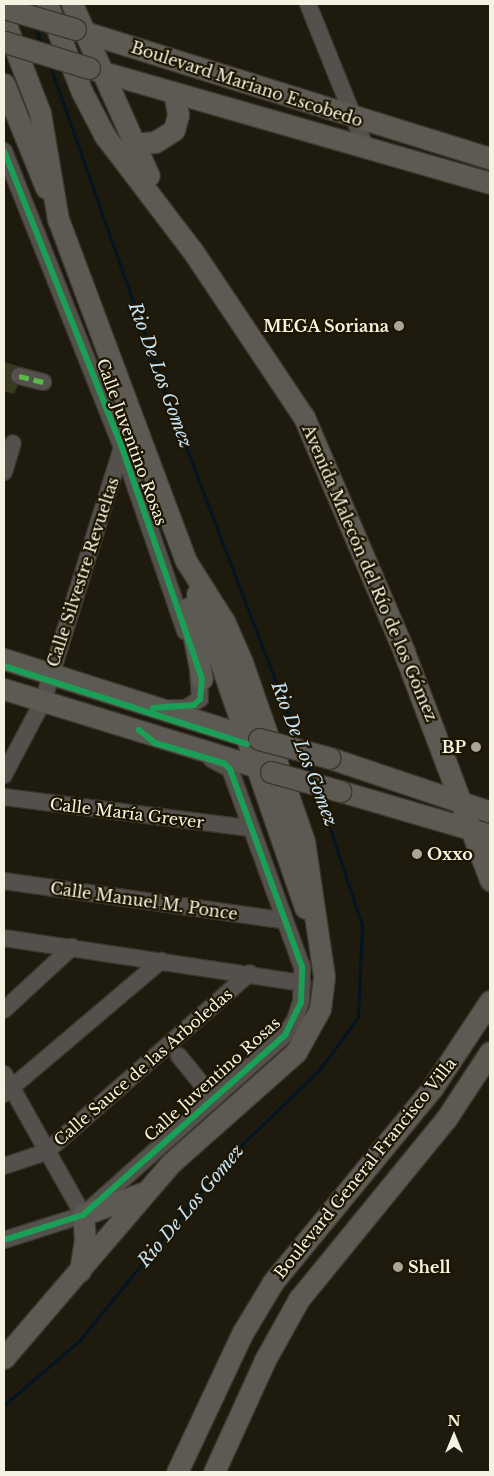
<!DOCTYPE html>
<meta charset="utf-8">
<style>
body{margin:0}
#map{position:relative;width:494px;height:1476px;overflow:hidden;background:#1e1a0d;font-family:"Libre Baskerville",serif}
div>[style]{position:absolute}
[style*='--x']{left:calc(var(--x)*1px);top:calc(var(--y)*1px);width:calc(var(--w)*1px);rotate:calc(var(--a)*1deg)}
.green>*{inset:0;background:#373b1e}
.stream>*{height:3px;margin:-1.5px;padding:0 1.5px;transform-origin:1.5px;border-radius:1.5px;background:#031422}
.roads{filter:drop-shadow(1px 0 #3b372d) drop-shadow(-1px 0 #3b372d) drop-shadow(0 1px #3b372d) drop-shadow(0 -1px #3b372d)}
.minor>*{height:16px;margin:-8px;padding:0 8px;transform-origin:8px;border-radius:8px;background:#54504b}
.major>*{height:21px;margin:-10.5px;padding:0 10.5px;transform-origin:10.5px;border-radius:10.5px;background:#5d5953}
.bridges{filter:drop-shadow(1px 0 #3b372d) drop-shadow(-1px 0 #3b372d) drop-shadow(0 1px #3b372d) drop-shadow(0 -1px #3b372d)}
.major-bridge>*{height:21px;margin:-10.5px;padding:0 10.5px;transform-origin:10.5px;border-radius:10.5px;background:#5d5953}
.quiet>*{height:5px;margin-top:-2.5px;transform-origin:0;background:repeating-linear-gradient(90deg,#58b947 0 10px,transparent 0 15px)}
.cycleway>*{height:6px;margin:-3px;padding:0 3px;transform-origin:3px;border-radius:3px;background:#1a9f57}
.dots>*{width:14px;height:14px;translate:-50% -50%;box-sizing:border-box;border:2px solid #1c1500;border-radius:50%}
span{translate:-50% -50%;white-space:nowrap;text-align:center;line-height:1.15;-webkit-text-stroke:4.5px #1c1500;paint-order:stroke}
.street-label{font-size:16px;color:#f6f2e2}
.poi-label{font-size:16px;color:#f6f2e2;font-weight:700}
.right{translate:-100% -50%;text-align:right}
.left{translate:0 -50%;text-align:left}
.water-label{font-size:18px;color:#c5e1f8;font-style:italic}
.frame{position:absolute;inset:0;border:5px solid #f6f2e2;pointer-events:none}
.north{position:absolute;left:429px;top:1411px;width:50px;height:50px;-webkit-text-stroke:4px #1c1500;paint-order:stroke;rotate:0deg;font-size:14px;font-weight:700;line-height:20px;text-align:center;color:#f6f2e2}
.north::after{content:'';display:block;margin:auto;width:18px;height:22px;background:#f6f2e2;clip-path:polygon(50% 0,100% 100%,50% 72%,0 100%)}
</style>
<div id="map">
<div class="green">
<i style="clip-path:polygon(4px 362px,25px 368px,14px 394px,4px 391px)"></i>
</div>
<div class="stream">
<i style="--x:35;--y:26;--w:21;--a:71"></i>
<i style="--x:49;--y:63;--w:349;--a:70.6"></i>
<i style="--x:165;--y:392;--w:375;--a:69.1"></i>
<i style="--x:306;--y:760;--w:16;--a:72"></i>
<i style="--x:4;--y:1405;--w:100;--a:-40.5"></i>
<i style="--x:80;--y:1340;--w:232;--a:-51"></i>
<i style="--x:226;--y:1160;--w:131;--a:-44.1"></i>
<i style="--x:320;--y:1069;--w:64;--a:-53.8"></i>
<i style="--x:358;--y:1017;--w:91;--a:-87.5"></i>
<i style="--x:362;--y:926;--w:141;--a:-108.2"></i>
</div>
<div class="roads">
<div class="minor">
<i style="--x:308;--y:4;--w:155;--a:68.1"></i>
<i style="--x:4;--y:151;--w:320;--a:68.3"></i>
<i style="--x:122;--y:448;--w:194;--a:71"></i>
<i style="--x:19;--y:376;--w:25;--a:14"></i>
<i style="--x:4;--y:472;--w:30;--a:-73"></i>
<i style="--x:167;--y:708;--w:19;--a:0"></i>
<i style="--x:186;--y:708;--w:17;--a:-33"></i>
<i style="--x:200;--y:699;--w:31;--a:-94"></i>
<i style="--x:4;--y:775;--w:84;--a:-62.2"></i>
<i style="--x:43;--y:701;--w:265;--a:-72.7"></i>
<i style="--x:4;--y:797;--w:248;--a:7.2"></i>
<i style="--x:4;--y:881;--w:282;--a:8"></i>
<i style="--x:4;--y:938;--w:302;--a:8.6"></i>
<i style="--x:4;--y:1010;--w:93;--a:-42.8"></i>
<i style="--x:179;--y:1056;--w:54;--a:51"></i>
<i style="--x:4;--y:1074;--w:162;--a:60.7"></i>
<i style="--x:4;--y:1094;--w:206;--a:-40.3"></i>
<i style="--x:4;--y:1166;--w:44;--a:-18.4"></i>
<i style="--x:46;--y:1152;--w:271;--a:-41.3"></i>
<i style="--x:4;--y:1240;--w:83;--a:-17.6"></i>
<i style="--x:83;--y:1215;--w:271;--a:-41.7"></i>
<i style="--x:285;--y:1035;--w:18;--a:-56"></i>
<i style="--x:295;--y:1020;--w:19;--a:-72"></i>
<i style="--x:301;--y:1002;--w:35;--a:-88"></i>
<i style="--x:302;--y:967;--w:211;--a:-110"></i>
<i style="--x:230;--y:769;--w:21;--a:-152"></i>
</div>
<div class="major">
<i style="--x:47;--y:4;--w:95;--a:68.3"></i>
<i style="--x:82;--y:92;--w:50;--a:62.4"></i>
<i style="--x:105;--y:136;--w:143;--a:52.7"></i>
<i style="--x:192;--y:250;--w:201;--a:56.2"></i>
<i style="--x:304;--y:417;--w:255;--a:66.9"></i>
<i style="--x:404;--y:652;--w:244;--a:69.3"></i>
<i style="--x:72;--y:4;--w:188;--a:65.9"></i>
<i style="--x:4;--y:20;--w:100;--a:68.8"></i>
<i style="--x:40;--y:113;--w:108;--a:80.4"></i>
<i style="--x:58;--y:219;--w:365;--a:69.5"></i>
<i style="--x:186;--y:561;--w:71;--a:57.7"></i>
<i style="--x:224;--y:621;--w:45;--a:66.3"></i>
<i style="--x:242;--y:662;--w:189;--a:70.9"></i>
<i style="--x:304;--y:841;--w:137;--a:81.6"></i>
<i style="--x:324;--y:977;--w:32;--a:97"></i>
<i style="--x:320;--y:1009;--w:49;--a:119.2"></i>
<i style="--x:296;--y:1052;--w:167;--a:138.4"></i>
<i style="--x:171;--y:1163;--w:257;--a:130.6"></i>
<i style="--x:75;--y:29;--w:435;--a:17.3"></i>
<i style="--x:89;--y:68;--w:417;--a:16"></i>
<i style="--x:4;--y:84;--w:112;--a:68"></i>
<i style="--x:132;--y:144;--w:23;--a:-5"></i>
<i style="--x:155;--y:142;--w:22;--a:-32"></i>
<i style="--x:174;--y:130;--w:16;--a:-75"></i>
<i style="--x:178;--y:115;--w:23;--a:-100"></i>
<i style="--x:197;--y:594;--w:332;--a:71"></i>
<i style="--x:188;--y:608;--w:72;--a:78.8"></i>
<i style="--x:4;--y:659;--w:261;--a:17.6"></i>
<i style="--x:4;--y:689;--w:272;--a:17.1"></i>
<i style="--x:330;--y:758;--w:169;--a:18.6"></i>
<i style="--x:340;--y:791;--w:156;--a:16.3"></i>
<i style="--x:80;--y:1271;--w:30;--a:-81"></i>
<i style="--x:85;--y:1241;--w:26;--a:-94"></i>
<i style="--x:83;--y:1215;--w:63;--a:-20.4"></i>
<i style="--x:177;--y:1472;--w:155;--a:-64.8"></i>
<i style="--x:243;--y:1332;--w:58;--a:-59"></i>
<i style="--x:273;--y:1282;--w:252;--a:-50.6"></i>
<i style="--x:433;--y:1087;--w:103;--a:-56.5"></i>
<i style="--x:214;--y:1472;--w:123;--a:-65.5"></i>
<i style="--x:265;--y:1360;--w:70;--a:-60.9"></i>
<i style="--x:299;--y:1299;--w:232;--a:-50.8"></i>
<i style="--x:446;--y:1119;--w:80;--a:-56.7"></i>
</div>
</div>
<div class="bridges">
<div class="major-bridge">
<i style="--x:4;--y:8;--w:74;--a:16.5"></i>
<i style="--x:5;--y:42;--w:88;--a:17.2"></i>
<i style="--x:259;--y:739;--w:73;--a:15"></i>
<i style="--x:271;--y:772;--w:72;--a:15.4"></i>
</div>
</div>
<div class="quiet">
<i style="--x:19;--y:376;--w:25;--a:14"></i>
</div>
<div class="cycleway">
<i style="--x:4;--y:151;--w:320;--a:68.3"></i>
<i style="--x:122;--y:448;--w:244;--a:70.9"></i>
<i style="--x:202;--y:679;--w:20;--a:96"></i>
<i style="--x:200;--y:699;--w:8;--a:135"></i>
<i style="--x:194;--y:705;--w:41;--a:175.8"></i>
<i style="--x:4;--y:666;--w:255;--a:17.8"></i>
<i style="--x:4;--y:1240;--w:83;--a:-17.6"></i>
<i style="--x:83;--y:1215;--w:271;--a:-41.7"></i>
<i style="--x:285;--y:1035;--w:37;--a:-64"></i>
<i style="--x:301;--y:1002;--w:35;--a:-88"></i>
<i style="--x:302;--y:967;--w:211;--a:-110"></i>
<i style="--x:230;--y:769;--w:9;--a:-139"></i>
<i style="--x:223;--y:763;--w:71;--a:-163.6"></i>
<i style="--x:155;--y:743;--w:21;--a:-141"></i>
</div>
<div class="dots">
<i style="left:399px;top:326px;background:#aaa697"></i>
<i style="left:476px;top:747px;background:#aaa697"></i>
<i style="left:417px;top:854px;background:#aaa697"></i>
<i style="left:398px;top:1267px;background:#aaa697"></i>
</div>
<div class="street-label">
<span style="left:247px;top:84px;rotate:18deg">Boulevard Mariano Escobedo</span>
<span style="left:132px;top:442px;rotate:70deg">Calle Juventino Rosas</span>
<span style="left:83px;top:572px;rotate:-72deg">Calle Silvestre Revueltas</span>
<span style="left:370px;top:573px;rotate:67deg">Avenida Malecón del Río de los Gómez</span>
<span style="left:127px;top:813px;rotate:7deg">Calle María Grever</span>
<span style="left:144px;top:901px;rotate:8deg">Calle Manuel M. Ponce</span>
<span style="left:143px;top:1067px;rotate:-41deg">Calle Sauce de las Arboledas</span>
<span style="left:212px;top:1079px;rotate:-42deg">Calle Juventino Rosas</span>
<span style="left:365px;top:1168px;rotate:-51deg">Boulevard General Francisco Villa</span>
</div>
<div class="poi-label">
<span class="right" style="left:389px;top:326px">MEGA Soriana</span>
<span class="right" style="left:466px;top:747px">BP</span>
<span class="left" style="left:427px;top:854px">Oxxo</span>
<span class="left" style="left:408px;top:1267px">Shell</span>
</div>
<div class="water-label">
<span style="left:160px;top:375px;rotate:70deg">Rio De Los Gomez</span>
<span style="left:304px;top:754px;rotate:69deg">Rio De Los Gomez</span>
<span style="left:191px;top:1206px;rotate:-50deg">Rio De Los Gomez</span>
</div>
<div class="frame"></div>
<div class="north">N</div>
</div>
